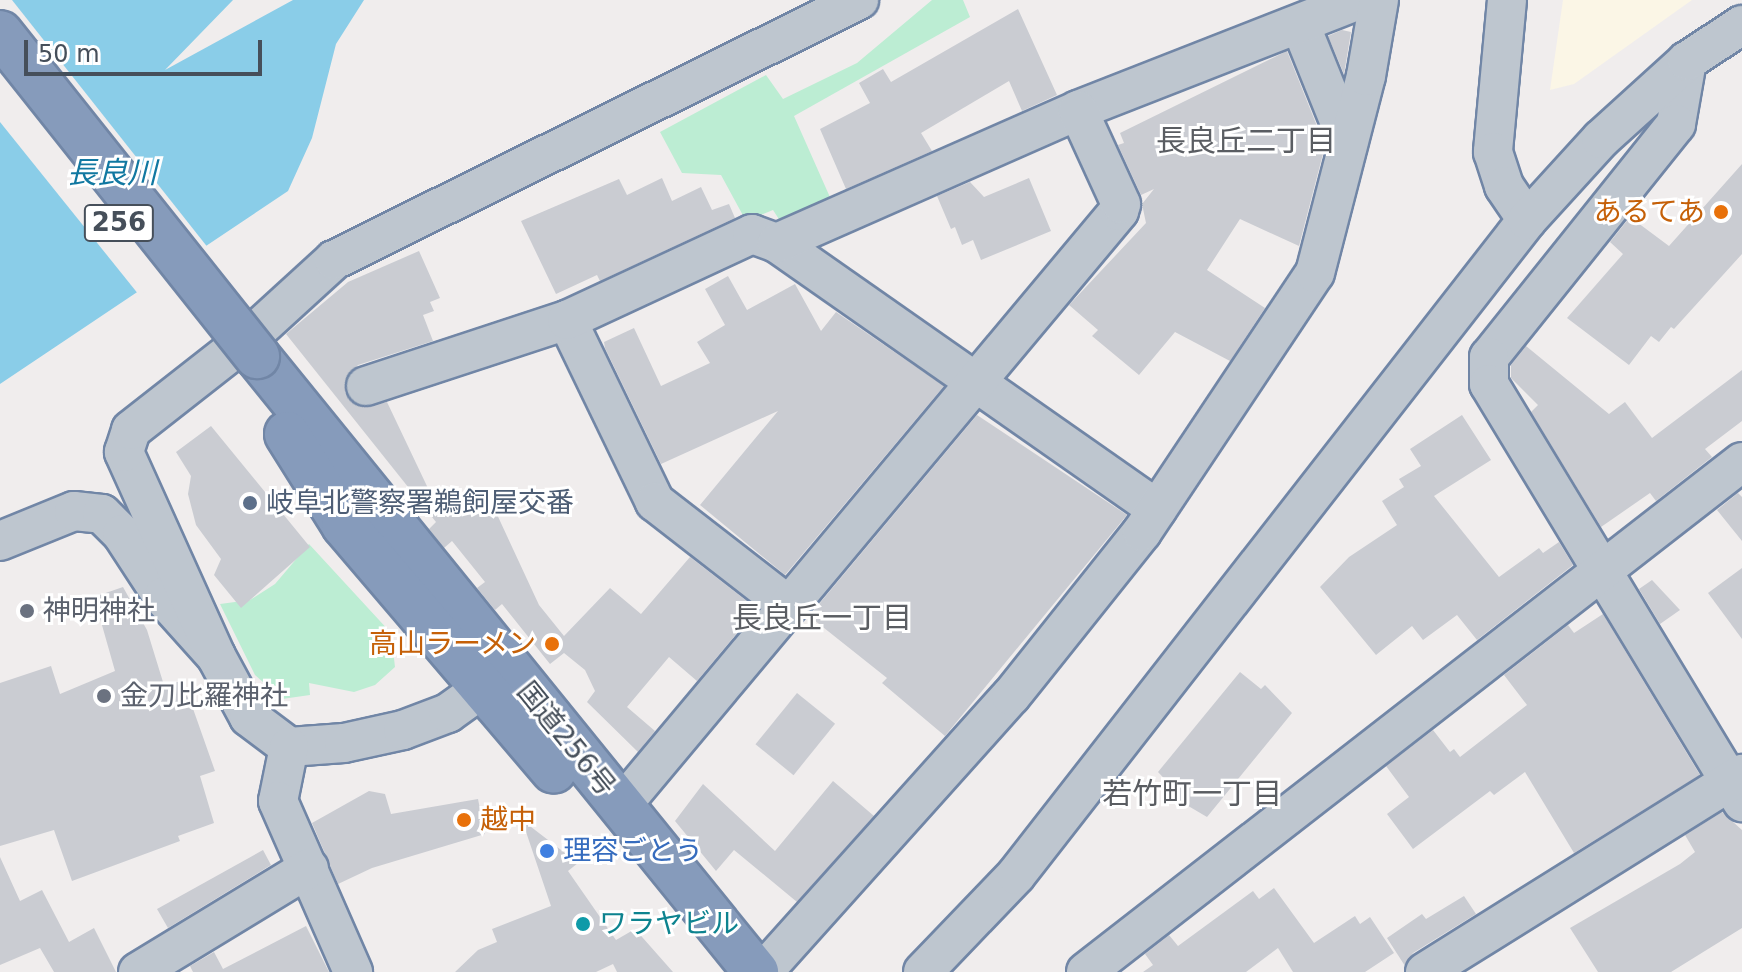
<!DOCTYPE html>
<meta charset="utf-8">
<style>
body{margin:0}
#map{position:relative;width:1742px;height:972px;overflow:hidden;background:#f0eded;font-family:"DejaVu Sans","Noto Sans JP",sans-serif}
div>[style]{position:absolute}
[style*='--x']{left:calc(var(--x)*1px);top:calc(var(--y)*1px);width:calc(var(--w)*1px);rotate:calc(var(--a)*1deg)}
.commercial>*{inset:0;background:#fbf6e6}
.green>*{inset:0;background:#bcedd3}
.water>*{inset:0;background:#8acde8}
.pier>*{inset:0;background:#f0eded}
.building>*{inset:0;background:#caccd2;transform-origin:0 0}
.roads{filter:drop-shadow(2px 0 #7186a6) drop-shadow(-2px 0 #7186a6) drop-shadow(0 2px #7186a6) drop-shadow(0 -2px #7186a6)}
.minor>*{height:38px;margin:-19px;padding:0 19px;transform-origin:19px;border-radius:19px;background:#bec6cf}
.highway>*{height:44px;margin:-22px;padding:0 22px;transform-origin:22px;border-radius:22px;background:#869bbb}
.bridges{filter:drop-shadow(2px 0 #7186a6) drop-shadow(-2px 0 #7186a6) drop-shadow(0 2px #7186a6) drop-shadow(0 -2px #7186a6)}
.highway-bridge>*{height:44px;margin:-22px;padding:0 22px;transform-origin:22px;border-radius:22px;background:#869bbb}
.dots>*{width:22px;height:22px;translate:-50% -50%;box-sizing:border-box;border:4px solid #fff;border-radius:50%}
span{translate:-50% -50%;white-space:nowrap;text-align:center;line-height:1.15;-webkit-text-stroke:6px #fff;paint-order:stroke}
.shield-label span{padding:2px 6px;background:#fff;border:2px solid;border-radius:6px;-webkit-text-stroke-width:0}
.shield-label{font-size:26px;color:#464f5a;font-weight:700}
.food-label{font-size:28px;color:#c56008}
.right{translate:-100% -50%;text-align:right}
.left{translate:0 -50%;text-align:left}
.service-label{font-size:28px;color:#4e5e75}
.worship-label{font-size:28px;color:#5b616d}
.street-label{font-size:28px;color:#464f5a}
.shop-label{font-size:28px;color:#366cbe}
.culture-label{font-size:28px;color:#0d838f}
.neighbourhood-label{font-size:30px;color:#5a5d62}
.water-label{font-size:30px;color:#1178a1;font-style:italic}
.scale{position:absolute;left:24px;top:40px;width:238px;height:36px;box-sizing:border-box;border:4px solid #464f5a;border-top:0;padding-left:10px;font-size:24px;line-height:28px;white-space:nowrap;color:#464f5a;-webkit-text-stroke:6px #fff;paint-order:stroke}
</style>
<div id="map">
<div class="commercial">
<i style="clip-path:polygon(1563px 0,1692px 0,1574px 84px,1550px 90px)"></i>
</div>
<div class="green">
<i style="clip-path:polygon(932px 0,963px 0,970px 17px,794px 116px,833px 204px,784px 227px,773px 210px,746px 221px,721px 175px,682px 173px,660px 132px,766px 75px,783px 99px,857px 63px)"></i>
<i style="clip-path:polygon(309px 544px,391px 633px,395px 667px,375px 685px,354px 692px,309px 683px,310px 695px,282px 699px,255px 675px,220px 604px,250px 600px,275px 584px)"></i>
</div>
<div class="water">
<i style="clip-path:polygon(0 0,233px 0,165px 70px,293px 0,364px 0,336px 44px,312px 138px,288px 191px,0 384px)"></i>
</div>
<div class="pier">
<i style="clip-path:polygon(0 0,12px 0,209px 249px,139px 295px,0 122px)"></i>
</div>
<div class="building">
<i style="clip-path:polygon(1018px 9px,1057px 95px,1022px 111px,1009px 81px,921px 133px,932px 151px,846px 189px,820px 129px,870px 103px,859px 83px,883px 69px,891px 82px)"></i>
<i style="clip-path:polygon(1342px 30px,1351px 32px,1344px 74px,1328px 36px)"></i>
<i style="clip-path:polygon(1287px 51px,1325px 146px,1299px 246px,1240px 219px,1207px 270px,1265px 308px,1230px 361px,1175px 332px,1139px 375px,1092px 336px,1098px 330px,1069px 305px,1146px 223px,1142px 204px,1154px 189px,1141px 195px,1118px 145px,1124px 143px,1120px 133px)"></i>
<i style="clip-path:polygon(1742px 164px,1742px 254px,1674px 329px,1671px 327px,1659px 342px,1651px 336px,1629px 365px,1567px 318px,1623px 254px,1610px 242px,1630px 217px,1669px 246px)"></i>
<i style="clip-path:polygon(662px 178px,672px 201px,701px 187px,712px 210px,729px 204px,735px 218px,600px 281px,597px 275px,556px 294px,521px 221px,619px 179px,627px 195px)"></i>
<i style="clip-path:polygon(1029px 178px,1051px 231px,981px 260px,973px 240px,962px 245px,955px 227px,951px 229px,937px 196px,970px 182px,984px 197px)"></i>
<i style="clip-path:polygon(419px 251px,440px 298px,430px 302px,434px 311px,423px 315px,433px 341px,358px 365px,345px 381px,345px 392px,361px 407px,387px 402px,435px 503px,454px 493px,464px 510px,488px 495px,539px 605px,564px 636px,610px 588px,641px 614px,690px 557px,757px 609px,697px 681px,669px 657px,627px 707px,655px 731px,638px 752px,587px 702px,595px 691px,585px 670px,564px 653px,550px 664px,502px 604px,495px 610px,477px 588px,485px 582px,452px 541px,444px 548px,429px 529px,436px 522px,286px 334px,348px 282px)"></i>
<i style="clip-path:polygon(728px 276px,747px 310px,795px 284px,821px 331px,836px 312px,944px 386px,785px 575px,700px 505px,778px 411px,661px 464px,605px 348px,604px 342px,634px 328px,661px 386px,710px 363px,697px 342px,725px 325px,705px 289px)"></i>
<i style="clip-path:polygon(1526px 346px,1609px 414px,1625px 402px,1652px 438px,1742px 370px,1742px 421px,1705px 449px,1712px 457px,1656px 501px,1650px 493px,1601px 527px,1531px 412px,1538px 405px,1511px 378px,1511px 365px)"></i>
<i style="clip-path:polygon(977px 415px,1127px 515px,945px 736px,882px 683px,887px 678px,809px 616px)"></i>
<i style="clip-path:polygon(1462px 415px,1491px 460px,1434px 496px,1499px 577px,1539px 548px,1543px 553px,1559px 542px,1573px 565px,1477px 640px,1457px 615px,1423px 640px,1412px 626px,1376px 655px,1320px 587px,1349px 557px,1397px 525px,1382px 501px,1404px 487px,1399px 479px,1421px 466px,1410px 449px)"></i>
<i style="clip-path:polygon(211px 426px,310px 547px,241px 608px,214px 575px,221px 559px,196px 525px,188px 494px,191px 476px,176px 452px)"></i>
<i style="clip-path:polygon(1738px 493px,1742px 497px,1742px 541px,1717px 510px)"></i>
<i style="clip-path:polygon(1742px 568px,1742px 639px,1708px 593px)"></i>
<i style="clip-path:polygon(1652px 580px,1680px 610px,1660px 624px,1639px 589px)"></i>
<i style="clip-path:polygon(123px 587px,147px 630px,163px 682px,179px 682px,191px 703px,215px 771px,200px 776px,214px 823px,178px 836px,180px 841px,72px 881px,54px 830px,0 846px,0 683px,51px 666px,60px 694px,115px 671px,94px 597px)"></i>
<i style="clip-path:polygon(1603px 614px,1700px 775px,1574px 853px,1525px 772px,1494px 795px,1490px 791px,1413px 849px,1387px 814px,1409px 797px,1386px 766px,1433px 730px,1450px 752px,1454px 749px,1460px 757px,1527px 705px,1504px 675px,1568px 625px,1574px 633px)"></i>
<i style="clip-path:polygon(1240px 672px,1261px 689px,1265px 685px,1292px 713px,1207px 817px,1173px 797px,1177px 792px,1158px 772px)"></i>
<i style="left:797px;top:693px;width:49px;height:66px;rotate:39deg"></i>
<i style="clip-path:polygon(833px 781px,874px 816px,797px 902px,734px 850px,716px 871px,675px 821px,703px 784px,775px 851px)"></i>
<i style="clip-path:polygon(369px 791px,385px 794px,391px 814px,478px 799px,485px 834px,372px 868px,338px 884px,312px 823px)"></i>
<i style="clip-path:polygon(1722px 812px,1742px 830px,1742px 928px,1671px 972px,1598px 972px,1570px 928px,1680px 864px,1695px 852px,1685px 835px)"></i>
<i style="clip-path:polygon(522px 820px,578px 863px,568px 871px,616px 940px,635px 929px,673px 972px,617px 972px,613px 964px,596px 972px,455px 972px,478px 950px,497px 942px,492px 929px,551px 906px)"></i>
<i style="clip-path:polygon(263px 850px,271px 865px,168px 928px,157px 909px)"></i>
<i style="clip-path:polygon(0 857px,20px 901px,42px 890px,69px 942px,94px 928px,116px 972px,54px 972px,40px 948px,0 965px)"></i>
<i style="clip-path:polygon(1274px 888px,1314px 943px,1355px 916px,1360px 924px,1370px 917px,1394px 953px,1365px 972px,1293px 972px,1278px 948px,1246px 972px,1143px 972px,1153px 965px,1145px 954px,1169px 935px,1178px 946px,1253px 891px,1259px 899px)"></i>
<i style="clip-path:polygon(1464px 896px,1476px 914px,1413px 953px,1405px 966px,1387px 938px,1422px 914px,1426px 919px)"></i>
<i style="clip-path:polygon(306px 926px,329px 972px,193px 972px,190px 966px,214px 952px,223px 969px)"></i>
</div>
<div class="roads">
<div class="minor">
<i style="--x:1507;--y:0;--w:153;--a:95.3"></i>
<i style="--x:1493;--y:152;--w:36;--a:72"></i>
<i style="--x:1504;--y:186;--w:41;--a:55.9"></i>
<i style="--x:1300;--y:24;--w:128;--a:68"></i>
<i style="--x:1687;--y:61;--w:64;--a:99.9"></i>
<i style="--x:1676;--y:124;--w:299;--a:128.7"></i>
<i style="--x:1489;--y:357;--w:27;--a:90"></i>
<i style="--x:1489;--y:384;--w:489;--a:58.8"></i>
<i style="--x:777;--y:243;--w:464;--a:35"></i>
<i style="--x:567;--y:320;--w:202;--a:64.2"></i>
<i style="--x:655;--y:502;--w:168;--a:37.8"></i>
<i style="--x:366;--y:386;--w:212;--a:-18.2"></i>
<i style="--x:567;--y:320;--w:204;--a:-24.9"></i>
<i style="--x:752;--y:234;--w:27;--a:20"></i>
<i style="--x:777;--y:243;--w:329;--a:-23.8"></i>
<i style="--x:1078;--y:110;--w:301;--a:-21.4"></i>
<i style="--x:0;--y:541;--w:80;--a:-22.1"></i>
<i style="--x:74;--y:511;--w:28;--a:6"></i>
<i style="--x:102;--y:514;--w:28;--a:45"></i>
<i style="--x:122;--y:534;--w:75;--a:56.9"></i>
<i style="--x:163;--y:597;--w:79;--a:48.1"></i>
<i style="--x:216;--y:656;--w:69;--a:61.6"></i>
<i style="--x:249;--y:717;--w:50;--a:36.9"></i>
<i style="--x:289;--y:747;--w:55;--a:-4.2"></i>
<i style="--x:344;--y:743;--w:60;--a:-12.4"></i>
<i style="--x:403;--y:730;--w:48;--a:-20.7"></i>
<i style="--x:448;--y:713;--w:74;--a:-35.6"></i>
<i style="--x:216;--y:656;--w:224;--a:-114.3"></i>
<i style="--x:124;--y:452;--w:23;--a:-72"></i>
<i style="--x:131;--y:430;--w:154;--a:-38.1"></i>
<i style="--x:252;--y:335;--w:111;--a:-42.4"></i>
<i style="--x:334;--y:260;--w:586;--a:-26.35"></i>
<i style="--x:289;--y:747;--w:55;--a:101.5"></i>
<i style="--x:278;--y:801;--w:187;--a:66.3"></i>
<i style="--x:621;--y:806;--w:776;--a:-50.07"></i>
<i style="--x:1119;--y:211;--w:7;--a:-74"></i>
<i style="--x:1121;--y:204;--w:103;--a:-114.6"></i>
<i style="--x:138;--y:972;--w:200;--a:-31.3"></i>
<i style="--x:763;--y:972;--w:371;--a:-48.1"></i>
<i style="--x:1011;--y:696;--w:210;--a:-51.4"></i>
<i style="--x:1142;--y:532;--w:311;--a:-56.3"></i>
<i style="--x:1315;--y:273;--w:203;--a:-75.5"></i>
<i style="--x:1366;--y:76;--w:77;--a:-80.3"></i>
<i style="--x:923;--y:972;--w:134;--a:-46.2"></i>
<i style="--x:1016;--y:875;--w:831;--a:-52.04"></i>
<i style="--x:1527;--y:220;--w:110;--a:-47.6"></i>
<i style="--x:1601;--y:139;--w:116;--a:-42.2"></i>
<i style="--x:1687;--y:61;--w:66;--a:-33.2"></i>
<i style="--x:1086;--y:972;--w:831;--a:-37.86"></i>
<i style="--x:1425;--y:972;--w:374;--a:-32"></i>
</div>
<div class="highway">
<i style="--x:257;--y:356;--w:793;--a:50.99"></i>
<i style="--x:287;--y:434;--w:107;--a:57.9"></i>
<i style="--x:344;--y:525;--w:323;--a:49.5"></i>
</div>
</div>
<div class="bridges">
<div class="highway-bridge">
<i style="--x:0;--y:33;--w:413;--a:51.5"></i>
</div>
</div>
<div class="dots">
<i style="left:1721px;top:212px;background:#e8710a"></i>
<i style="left:250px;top:503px;background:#5c6f8a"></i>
<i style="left:27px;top:611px;background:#6b7280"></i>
<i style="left:552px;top:644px;background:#e8710a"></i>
<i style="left:104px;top:696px;background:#6b7280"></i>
<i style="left:464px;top:820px;background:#e8710a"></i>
<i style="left:547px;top:851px;background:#3f7fe0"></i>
<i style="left:583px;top:924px;background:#0f9aa8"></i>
</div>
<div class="shield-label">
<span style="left:119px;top:223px">256</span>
</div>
<div class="food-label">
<span class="right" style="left:1705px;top:212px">あるてあ</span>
<span class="right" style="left:536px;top:644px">高山ラーメン</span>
<span class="left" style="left:480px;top:820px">越中</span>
</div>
<div class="service-label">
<span class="left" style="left:266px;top:503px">岐阜北警察署鵜飼屋交番</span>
</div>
<div class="worship-label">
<span class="left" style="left:43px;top:611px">神明神社</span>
<span class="left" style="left:120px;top:696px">金刀比羅神社</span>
</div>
<div class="street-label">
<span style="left:566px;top:739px;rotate:51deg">国道256号</span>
</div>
<div class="shop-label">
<span class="left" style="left:563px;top:851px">理容ごとう</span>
</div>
<div class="culture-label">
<span class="left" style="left:599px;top:924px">ワラヤビル</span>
</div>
<div class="neighbourhood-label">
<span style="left:1246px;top:141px">長良丘二丁目</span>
<span style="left:822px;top:618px">長良丘一丁目</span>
<span style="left:1192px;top:794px">若竹町一丁目</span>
</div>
<div class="water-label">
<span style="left:112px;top:173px">長良川</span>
</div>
<div class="scale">50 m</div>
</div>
